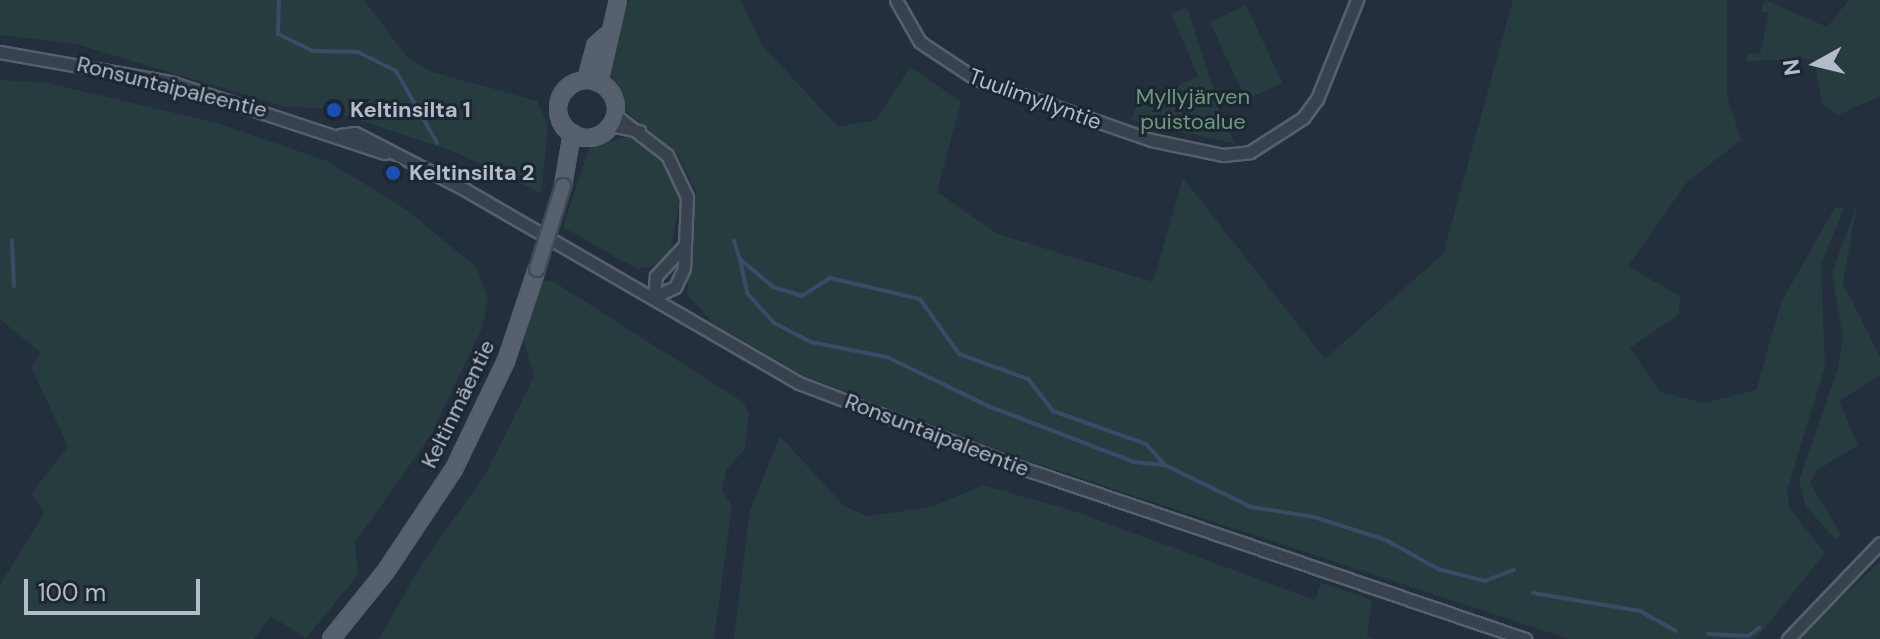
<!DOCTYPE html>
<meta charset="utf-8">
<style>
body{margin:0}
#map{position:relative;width:1880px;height:639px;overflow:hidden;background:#242f3e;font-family:"DM Sans",sans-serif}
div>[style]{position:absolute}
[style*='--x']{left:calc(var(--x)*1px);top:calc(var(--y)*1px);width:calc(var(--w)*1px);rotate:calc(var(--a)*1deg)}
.green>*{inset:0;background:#263c3f;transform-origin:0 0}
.stream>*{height:4px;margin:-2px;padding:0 2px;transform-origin:2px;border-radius:2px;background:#394c67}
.roads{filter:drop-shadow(2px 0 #565f6c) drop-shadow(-2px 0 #565f6c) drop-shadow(0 2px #565f6c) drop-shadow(0 -2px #565f6c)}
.minor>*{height:11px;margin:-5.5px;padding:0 5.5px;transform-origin:5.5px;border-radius:5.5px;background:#38414e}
.major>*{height:14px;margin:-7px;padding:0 7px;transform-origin:7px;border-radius:7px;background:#56606e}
.major>.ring{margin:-7px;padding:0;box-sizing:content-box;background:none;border:14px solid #56606e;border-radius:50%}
.bridges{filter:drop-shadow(2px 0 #414a57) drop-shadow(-2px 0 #414a57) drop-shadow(0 2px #414a57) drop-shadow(0 -2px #414a57)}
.major-bridge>*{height:14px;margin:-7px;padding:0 7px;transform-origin:7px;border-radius:7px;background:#56606e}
.dots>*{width:22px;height:22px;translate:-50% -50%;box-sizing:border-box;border:4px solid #1d2633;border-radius:50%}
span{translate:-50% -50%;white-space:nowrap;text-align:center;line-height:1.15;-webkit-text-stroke:6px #1d2633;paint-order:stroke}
.street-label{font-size:22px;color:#b4bcc9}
.park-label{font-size:22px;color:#6b9a76}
.poi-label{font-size:22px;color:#b4bcc9;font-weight:700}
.left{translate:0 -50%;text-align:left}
.north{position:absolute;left:1776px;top:24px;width:80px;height:80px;-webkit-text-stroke:6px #1d2633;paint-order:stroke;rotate:262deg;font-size:22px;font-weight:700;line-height:32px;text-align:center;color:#b4bcc9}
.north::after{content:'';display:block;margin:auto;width:28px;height:36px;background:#b4bcc9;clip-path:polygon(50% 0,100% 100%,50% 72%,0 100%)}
.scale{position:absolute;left:24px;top:579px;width:176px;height:36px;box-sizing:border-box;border:4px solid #b4bcc9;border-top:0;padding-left:10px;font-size:24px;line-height:28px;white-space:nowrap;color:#b4bcc9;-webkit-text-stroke:6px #1d2633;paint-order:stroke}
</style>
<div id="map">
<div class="green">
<i style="clip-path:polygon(0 0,364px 0,407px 57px,432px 72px,537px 101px,548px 125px,541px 193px,452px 151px,323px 108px,286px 107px,76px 44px,0 35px)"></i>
<i style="clip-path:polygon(629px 0,741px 0,762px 45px,838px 127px,876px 120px,910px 67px,961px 102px,937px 192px,998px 234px,1153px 282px,1183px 178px,1325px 359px,1443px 254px,1513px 0,1727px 0,1727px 96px,1741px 140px,1687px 182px,1628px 266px,1681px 297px,1678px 315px,1630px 348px,1660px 392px,1704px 403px,1756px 390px,1781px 303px,1835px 207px,1844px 208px,1821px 264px,1825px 366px,1787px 490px,1790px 509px,1825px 553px,1756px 639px,1569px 639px,1032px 462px,804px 376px,713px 323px,687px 294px,696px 191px,677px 154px,625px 110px,610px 84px,612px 51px)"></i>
<i style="clip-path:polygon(1765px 0,1827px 27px,1849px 0,1880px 0,1880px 96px,1838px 115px,1822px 104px,1814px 59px,1747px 61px,1747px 54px,1760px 53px,1769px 13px,1761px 11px)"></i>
<i style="left:1246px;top:5px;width:86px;height:40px;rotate:65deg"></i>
<i style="clip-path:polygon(1187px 7px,1221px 113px,1235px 144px,1131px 120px,1136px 107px,1198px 76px,1171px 14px)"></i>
<i style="clip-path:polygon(0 80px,48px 83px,220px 124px,327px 161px,407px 210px,477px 268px,488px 300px,482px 328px,431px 435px,355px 542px,358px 575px,306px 638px,271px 616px,254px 639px,0 639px,0 585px,44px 513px,32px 493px,68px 446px,31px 367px,41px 353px,0 319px)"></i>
<i style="clip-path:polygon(627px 137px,646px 143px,661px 159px,680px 199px,670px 253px,656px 265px,637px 269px,563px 227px,590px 146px)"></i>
<i style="clip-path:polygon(1857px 204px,1843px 284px,1880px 357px,1880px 375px,1839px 401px,1858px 445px,1816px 471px,1810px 483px,1841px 534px,1836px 540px,1805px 505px,1799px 481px,1838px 368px,1843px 337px,1832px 273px)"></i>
<i style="clip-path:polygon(551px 280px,743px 402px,749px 413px,745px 449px,726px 470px,722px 490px,732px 506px,714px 639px,379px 639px,421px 565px,487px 472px,534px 376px,523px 338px,542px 282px)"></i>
<i style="clip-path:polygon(780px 436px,844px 506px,868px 516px,932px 507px,983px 485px,1071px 510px,1315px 600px,1321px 583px,1372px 600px,1367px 636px,1376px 639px,734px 639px,750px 510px)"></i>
<i style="clip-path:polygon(1880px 562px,1880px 639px,1802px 639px,1809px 626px)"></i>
</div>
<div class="stream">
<i style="--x:279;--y:0;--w:34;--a:92"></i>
<i style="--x:278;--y:34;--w:39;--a:26"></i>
<i style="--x:313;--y:51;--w:45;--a:1.3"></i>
<i style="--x:358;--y:52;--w:42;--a:26.6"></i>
<i style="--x:396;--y:71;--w:83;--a:60.3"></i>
<i style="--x:12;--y:241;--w:45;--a:87.5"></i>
<i style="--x:734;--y:241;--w:19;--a:72"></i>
<i style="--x:740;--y:259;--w:43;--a:40.3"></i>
<i style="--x:773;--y:287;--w:30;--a:17"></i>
<i style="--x:802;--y:296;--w:33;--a:-33"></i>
<i style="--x:830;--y:278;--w:92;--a:13.1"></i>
<i style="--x:920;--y:299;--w:67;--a:54.7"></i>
<i style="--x:959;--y:354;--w:73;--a:19.9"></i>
<i style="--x:1028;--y:379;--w:41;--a:52"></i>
<i style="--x:1053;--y:411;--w:99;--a:19.5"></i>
<i style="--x:1146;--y:444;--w:28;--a:48"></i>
<i style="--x:1165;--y:465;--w:96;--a:26"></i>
<i style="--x:1251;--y:507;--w:64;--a:9"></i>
<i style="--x:1314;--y:517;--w:76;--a:17.7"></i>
<i style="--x:1386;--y:540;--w:60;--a:29.1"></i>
<i style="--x:1438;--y:569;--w:49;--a:14.3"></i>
<i style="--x:1485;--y:581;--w:31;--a:-21"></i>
<i style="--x:740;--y:259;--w:35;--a:78"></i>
<i style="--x:747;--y:293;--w:40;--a:48"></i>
<i style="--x:774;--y:323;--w:42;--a:27.2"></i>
<i style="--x:811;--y:342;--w:77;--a:11.2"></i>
<i style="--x:887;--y:357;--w:112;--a:25.9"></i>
<i style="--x:988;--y:406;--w:156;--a:21"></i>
<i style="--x:1134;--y:462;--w:29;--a:6"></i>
<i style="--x:1533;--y:593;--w:109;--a:9.5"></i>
<i style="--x:1640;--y:611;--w:41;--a:29.1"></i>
<i style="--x:1708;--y:634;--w:40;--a:2.9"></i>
<i style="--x:1748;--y:636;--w:14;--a:-36"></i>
</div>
<div class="roads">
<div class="minor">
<i style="--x:896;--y:0;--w:48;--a:60.3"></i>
<i style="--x:920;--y:42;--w:67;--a:33.5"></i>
<i style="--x:976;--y:79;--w:185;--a:19.2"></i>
<i style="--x:1151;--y:140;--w:74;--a:11.8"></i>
<i style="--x:1223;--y:155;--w:27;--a:-6"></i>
<i style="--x:1250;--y:152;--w:63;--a:-32.7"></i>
<i style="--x:1303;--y:118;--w:24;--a:-54"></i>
<i style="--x:1317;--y:99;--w:107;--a:-68"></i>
<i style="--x:0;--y:52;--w:173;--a:10"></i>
<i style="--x:170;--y:82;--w:226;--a:18.3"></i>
<i style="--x:615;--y:115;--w:66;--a:37.6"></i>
<i style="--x:667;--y:155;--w:47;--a:64.5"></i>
<i style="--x:687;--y:197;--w:71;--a:92.4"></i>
<i style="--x:684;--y:268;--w:21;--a:115"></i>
<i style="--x:675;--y:287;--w:23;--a:155"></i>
<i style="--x:611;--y:125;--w:29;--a:12"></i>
<i style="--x:340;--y:135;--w:15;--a:-8"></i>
<i style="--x:355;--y:133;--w:123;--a:27.2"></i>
<i style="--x:464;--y:189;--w:387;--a:30.1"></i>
<i style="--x:799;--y:383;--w:248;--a:20.8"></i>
<i style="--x:1031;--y:471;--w:522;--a:18.78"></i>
<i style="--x:654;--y:297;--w:21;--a:-85"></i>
<i style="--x:656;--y:276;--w:40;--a:-47"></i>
<i style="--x:1788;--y:639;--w:133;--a:-46.2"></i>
</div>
<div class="major">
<i style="--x:586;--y:80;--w:35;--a:-75"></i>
<i style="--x:595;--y:46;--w:15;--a:-42"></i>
<i class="ring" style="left:558px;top:80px;width:44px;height:44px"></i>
<i style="--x:599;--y:83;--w:85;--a:-77.1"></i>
<i style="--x:563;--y:186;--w:54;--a:-80.4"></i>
<i style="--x:331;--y:639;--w:87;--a:-51"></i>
<i style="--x:386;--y:571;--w:123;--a:-56.3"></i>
<i style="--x:454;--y:469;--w:120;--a:-64.3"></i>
<i style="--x:506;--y:361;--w:97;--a:-71.4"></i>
</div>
</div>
<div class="bridges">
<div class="major-bridge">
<i style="--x:537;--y:269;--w:87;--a:-72.6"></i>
</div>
</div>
<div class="dots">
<i style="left:334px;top:110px;background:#1a4fb4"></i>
<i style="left:393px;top:173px;background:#1a4fb4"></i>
</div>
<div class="street-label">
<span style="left:172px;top:87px;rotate:14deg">Ronsuntaipaleentie</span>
<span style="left:1035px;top:99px;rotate:20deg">Tuulimyllyntie</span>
<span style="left:458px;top:404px;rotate:-64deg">Keltinmäentie</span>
<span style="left:937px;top:435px;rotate:21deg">Ronsuntaipaleentie</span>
</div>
<div class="park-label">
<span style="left:1193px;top:109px">Myllyjärven<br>puistoalue</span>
</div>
<div class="poi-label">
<span class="left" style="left:350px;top:110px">Keltinsilta 1</span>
<span class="left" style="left:409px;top:173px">Keltinsilta 2</span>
</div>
<div class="north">N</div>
<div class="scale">100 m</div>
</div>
